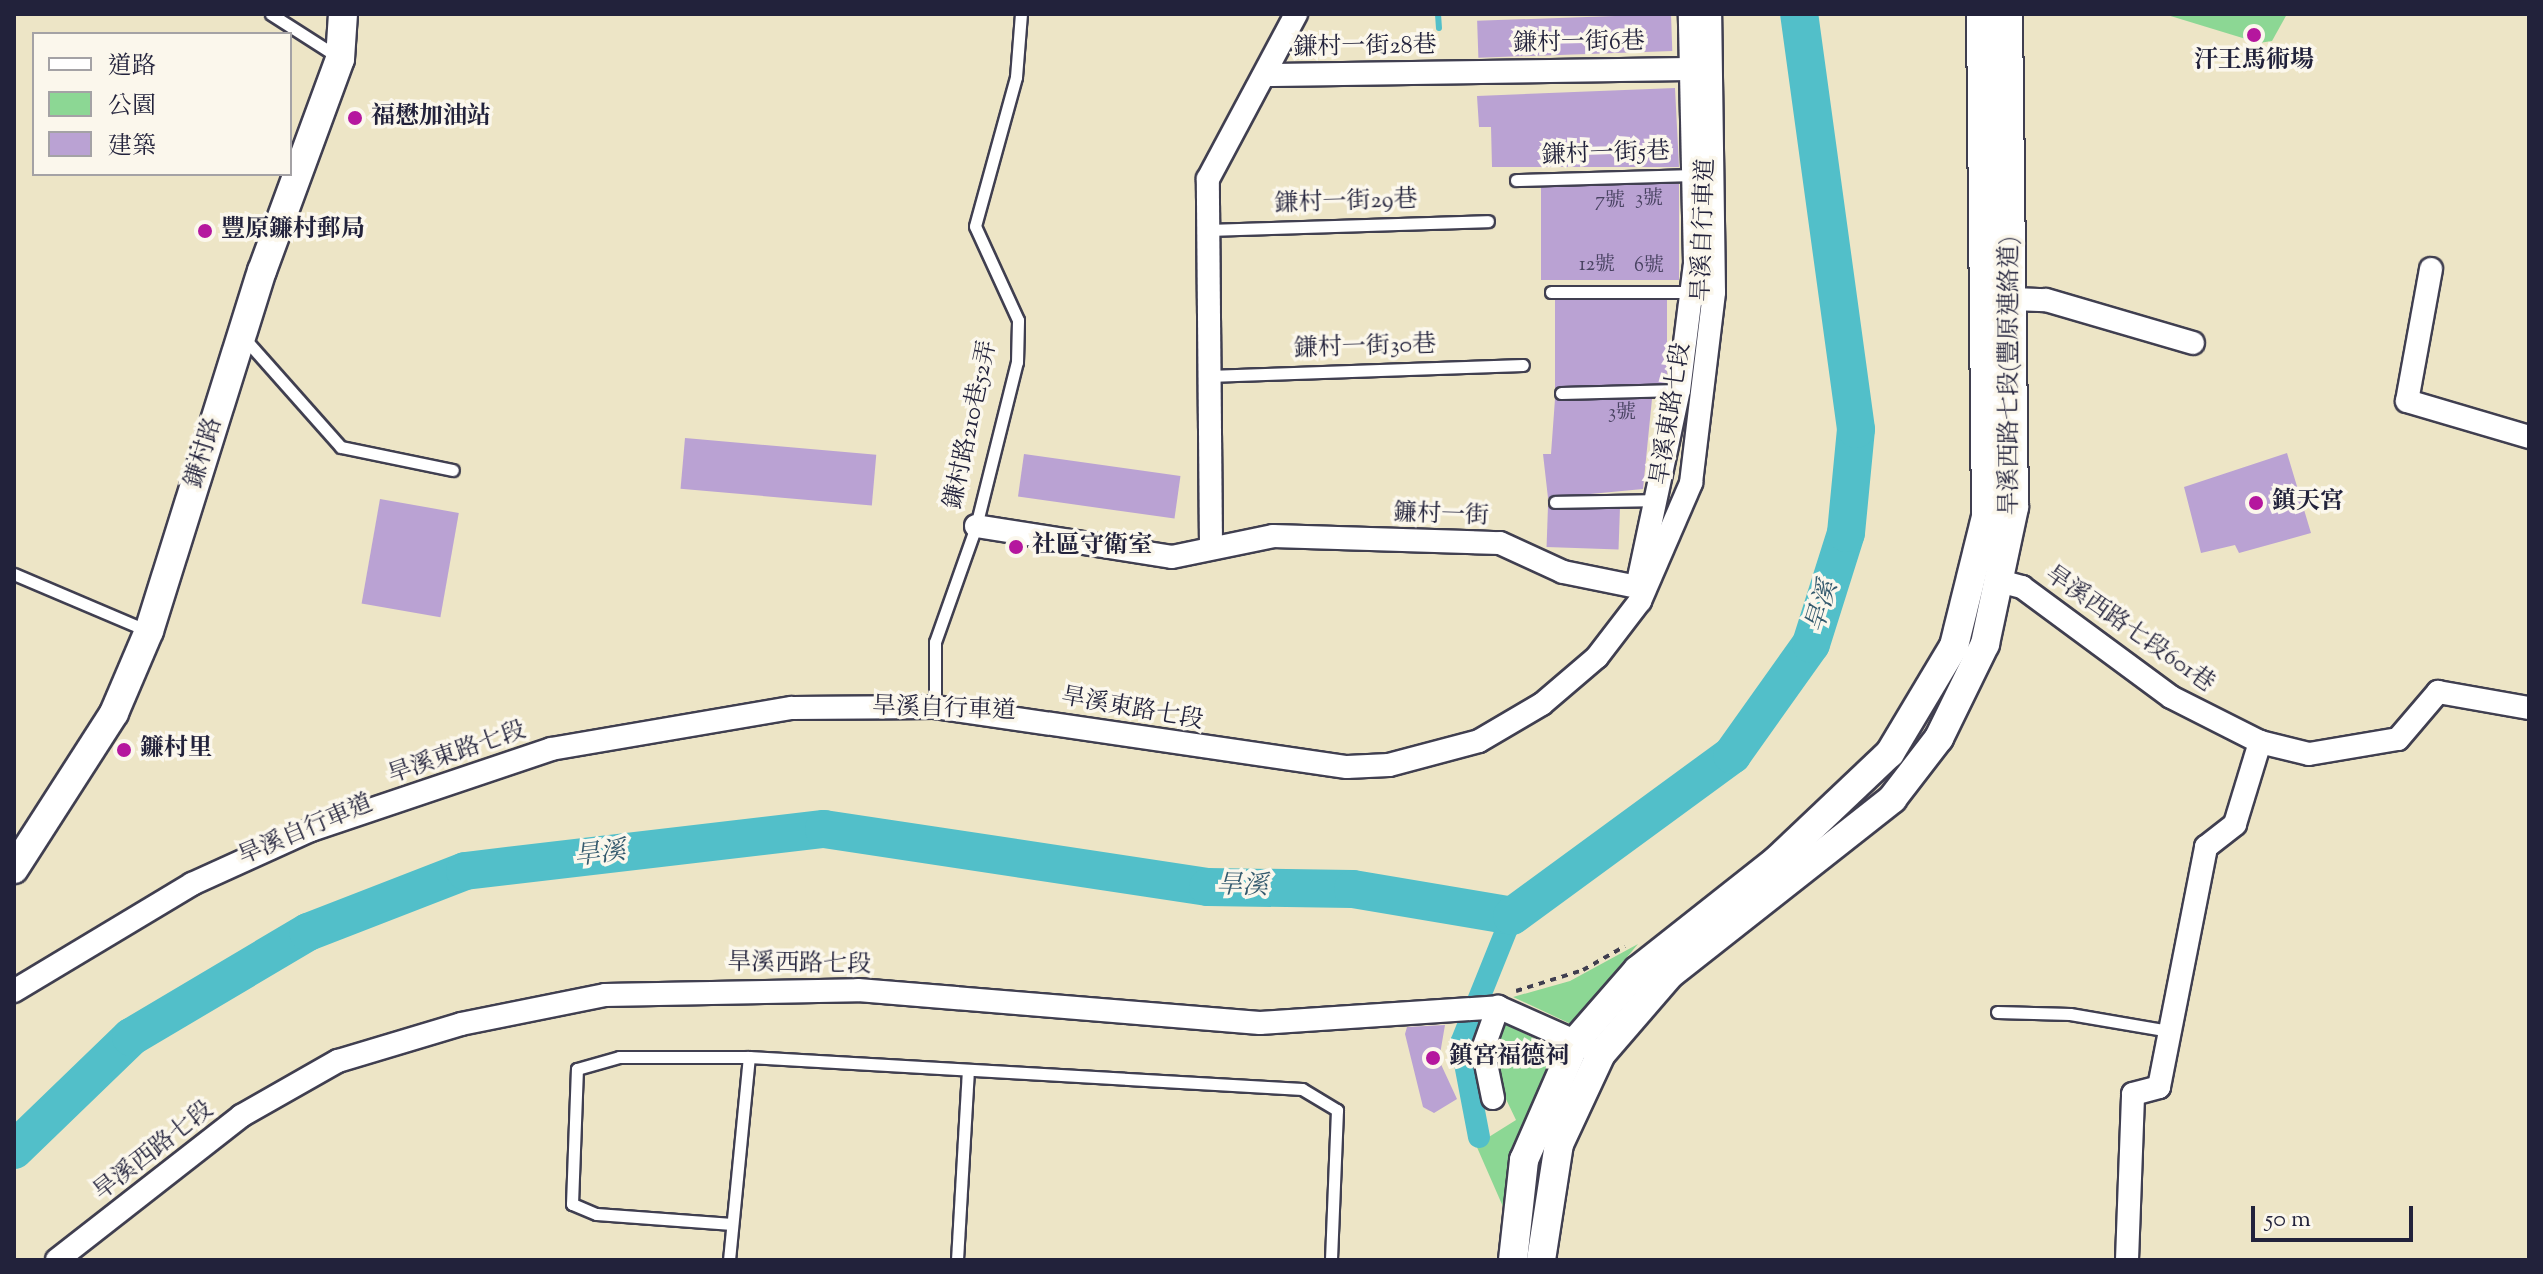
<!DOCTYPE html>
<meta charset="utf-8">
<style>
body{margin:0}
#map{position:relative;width:2543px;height:1274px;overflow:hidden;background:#ede5c6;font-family:"Sorts Mill Goudy","Noto Serif TC",serif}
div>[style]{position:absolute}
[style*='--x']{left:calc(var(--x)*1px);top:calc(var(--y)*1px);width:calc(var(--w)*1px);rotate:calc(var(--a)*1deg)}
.green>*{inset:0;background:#8cd794}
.stream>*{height:6px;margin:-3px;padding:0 3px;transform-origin:3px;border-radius:3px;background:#52bfc9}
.canal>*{height:22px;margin:-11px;padding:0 11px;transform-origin:11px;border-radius:11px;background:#52bfc9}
.river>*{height:38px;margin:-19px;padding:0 19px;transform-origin:19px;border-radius:19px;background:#52bfc9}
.building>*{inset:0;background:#baa2d3;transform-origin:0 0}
.path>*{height:4px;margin-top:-2px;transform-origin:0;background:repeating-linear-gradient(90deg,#403f50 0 6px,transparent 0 12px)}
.roads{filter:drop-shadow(2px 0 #403f50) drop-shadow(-2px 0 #403f50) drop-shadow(0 2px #403f50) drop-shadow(0 -2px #403f50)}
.service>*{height:11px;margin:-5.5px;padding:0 5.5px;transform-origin:5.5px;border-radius:5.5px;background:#fff}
.minor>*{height:22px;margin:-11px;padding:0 11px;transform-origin:11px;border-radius:11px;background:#fff}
.tertiary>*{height:28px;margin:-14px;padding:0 14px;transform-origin:14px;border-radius:14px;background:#fff}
.dots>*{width:22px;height:22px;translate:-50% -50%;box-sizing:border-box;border:4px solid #fbf7ec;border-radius:50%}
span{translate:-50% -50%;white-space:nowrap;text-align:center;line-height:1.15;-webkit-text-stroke:7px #fbf7ec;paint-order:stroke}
.number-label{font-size:20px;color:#484261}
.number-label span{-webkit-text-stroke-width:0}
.street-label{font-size:24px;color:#22223b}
.poi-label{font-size:24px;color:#22223b;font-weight:700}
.left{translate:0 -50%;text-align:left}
.water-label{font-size:26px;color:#33596d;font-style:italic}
.frame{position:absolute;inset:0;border:16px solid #22223b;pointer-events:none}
.legend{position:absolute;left:32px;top:32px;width:260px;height:144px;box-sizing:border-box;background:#fbf7ec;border:2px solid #a4a2a5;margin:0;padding:10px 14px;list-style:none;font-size:24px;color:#22223b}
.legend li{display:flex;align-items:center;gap:16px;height:40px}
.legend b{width:40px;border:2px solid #a4a2a5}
.scale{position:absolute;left:2251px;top:1206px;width:162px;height:36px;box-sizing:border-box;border:4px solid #22223b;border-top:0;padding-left:10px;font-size:24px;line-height:28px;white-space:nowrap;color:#22223b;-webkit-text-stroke:6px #fbf7ec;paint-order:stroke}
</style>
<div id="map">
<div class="green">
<i style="clip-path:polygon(2164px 14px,2287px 14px,2272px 41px,2259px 43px)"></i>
<i style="clip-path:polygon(1638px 944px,1571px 1024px,1513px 997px,1570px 981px)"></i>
<i style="clip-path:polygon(1501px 1022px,1544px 1043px,1551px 1060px,1527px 1113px,1504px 1209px,1476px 1145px,1516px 1120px,1493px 1072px)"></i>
</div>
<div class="stream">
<i style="--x:1438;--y:14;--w:14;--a:86"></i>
</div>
<div class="canal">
<i style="--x:1479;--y:1137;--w:96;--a:-100.8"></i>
<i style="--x:1461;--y:1043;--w:137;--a:-68.1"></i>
</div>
<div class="river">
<i style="--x:14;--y:1150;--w:163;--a:-44"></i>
<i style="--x:131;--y:1037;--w:206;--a:-30.7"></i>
<i style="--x:308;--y:932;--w:168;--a:-21.2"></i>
<i style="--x:465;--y:871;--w:361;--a:-6.7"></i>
<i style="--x:824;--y:829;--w:388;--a:8.6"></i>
<i style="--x:1208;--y:887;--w:145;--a:0.8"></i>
<i style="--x:1353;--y:889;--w:161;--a:9.6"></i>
<i style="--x:1512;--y:916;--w:273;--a:-36.2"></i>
<i style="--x:1732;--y:755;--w:136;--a:-54.6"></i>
<i style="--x:1811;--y:644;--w:116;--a:-72.5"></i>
<i style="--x:1846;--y:533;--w:104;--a:-84.5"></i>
<i style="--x:1856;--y:429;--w:419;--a:-97.8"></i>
</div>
<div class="building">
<i style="left:1671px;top:14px;width:37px;height:194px;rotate:88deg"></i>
<i style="clip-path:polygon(1675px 88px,1679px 167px,1492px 167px,1491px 127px,1479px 127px,1477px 96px)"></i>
<i style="left:1679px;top:184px;width:96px;height:138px;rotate:90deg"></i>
<i style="left:1555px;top:300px;width:112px;height:88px"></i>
<i style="clip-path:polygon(1555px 399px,1652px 399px,1643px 489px,1548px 498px,1543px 454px,1551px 454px)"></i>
<i style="left:685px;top:438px;width:192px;height:51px;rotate:5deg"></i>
<i style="clip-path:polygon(2287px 453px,2311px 533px,2239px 553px,2235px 545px,2201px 553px,2184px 487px)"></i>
<i style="left:1024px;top:454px;width:158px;height:43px;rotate:8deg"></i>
<i style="left:380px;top:499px;width:80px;height:106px;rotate:10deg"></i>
<i style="left:1548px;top:506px;width:72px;height:41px;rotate:2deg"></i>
<i style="clip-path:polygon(1445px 1025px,1439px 1060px,1457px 1099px,1434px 1113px,1423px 1107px,1405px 1034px,1407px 1027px)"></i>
</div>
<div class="path">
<i style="--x:1516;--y:991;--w:70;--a:-17.4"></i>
<i style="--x:1583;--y:970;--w:48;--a:-29.7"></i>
</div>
<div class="roads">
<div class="service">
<i style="--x:271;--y:14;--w:80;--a:32.7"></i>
<i style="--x:1516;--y:180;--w:181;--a:-1.6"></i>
<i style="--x:1205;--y:230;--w:283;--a:-1.8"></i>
<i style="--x:1551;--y:292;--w:140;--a:0"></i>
<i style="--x:245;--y:339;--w:144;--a:48.4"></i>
<i style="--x:341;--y:447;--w:114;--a:11.6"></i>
<i style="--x:1208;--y:376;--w:315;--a:-2"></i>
<i style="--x:1561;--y:393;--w:118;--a:-1.5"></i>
<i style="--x:1555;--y:502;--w:102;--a:-1.1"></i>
<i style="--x:14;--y:574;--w:146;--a:23"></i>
<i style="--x:935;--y:707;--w:65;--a:-90"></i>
<i style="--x:935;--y:642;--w:123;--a:-70.5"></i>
<i style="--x:976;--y:526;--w:169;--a:-76"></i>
<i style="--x:1017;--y:362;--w:42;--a:-88.6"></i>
<i style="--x:1018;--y:320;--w:103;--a:-114.6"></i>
<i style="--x:975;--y:226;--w:155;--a:-74.6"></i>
<i style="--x:1016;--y:77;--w:63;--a:-85.5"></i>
<i style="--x:1997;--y:1012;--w:73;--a:1.6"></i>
<i style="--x:2070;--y:1014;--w:100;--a:9.7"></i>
<i style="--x:732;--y:1224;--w:136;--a:-175.8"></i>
<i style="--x:596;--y:1214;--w:26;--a:-157"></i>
<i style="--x:572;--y:1204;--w:135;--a:-87.9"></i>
<i style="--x:577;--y:1069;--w:44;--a:-15.9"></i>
<i style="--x:619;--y:1057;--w:130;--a:0"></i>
<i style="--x:749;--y:1057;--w:554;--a:3.31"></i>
<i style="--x:1302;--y:1089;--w:41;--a:31"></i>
<i style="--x:1337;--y:1110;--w:150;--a:92.3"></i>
<i style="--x:729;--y:1260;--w:204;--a:-84.4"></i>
<i style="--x:957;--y:1260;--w:190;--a:-86.7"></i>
</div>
<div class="minor">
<i style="--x:1267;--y:75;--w:428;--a:-0.8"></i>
<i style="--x:2431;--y:269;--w:134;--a:100.3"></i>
<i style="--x:2407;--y:401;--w:127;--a:16.4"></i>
<i style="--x:2012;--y:299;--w:34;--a:2"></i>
<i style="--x:2046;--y:300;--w:153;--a:16.3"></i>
<i style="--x:976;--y:526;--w:198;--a:9"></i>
<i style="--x:1172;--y:557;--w:103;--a:-11.7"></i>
<i style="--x:1273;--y:536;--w:227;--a:1.8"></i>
<i style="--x:1500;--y:543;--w:69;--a:24.7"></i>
<i style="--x:1563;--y:572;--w:76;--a:11.5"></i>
<i style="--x:1637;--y:587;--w:201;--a:-78"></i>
<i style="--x:1679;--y:390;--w:128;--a:-82.8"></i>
<i style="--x:1695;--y:263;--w:249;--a:-91.2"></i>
<i style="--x:1211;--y:545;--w:366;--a:-90.5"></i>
<i style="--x:1208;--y:179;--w:187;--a:-61.9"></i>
<i style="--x:2003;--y:582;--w:20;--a:15"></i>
<i style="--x:2022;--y:587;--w:185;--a:36.4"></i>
<i style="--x:2171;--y:697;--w:100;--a:26.8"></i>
<i style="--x:2260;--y:742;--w:50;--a:13.8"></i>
<i style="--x:2309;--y:754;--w:90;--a:-9.6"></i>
<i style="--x:2398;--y:739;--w:62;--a:-49.6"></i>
<i style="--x:2438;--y:692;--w:92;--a:10"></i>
<i style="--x:14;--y:991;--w:208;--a:-31"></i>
<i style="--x:192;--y:884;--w:131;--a:-24.4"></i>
<i style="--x:311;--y:830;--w:253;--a:-18.6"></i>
<i style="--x:551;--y:749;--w:244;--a:-9.7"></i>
<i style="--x:792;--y:708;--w:143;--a:-0.4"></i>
<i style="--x:935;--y:707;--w:416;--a:8.3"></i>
<i style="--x:1347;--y:767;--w:42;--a:-2.7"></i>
<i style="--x:1389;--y:765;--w:93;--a:-14.9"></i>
<i style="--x:1479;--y:741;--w:73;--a:-30.4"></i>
<i style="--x:1542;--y:704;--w:72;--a:-40.5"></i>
<i style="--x:1597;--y:657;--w:71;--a:-52.5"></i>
<i style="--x:1640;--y:601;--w:129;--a:-66.6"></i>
<i style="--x:1691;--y:483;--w:192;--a:-83.1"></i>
<i style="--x:1714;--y:292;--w:278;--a:-90.8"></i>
<i style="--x:1493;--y:1098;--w:50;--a:-101.5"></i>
<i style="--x:1483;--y:1049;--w:45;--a:-70.3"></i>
<i style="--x:57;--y:1260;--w:234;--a:-38"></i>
<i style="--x:241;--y:1116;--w:112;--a:-29.6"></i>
<i style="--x:338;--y:1061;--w:128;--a:-16.7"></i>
<i style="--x:461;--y:1024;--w:147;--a:-11.4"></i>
<i style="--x:605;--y:995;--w:253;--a:-1.1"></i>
<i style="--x:858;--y:990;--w:403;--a:4.7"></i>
<i style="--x:1260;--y:1023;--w:239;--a:-3.8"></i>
<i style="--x:1498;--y:1007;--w:98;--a:24"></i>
<i style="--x:2127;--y:1260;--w:166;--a:-87.9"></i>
<i style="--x:2133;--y:1094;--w:27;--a:-15"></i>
<i style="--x:2159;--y:1087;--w:245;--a:-78.9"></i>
<i style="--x:2206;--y:847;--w:37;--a:-38"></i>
<i style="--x:2235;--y:824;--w:86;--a:-73"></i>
</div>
<div class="tertiary">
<i style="--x:14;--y:869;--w:185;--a:-57.3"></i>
<i style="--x:114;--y:713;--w:89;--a:-66.9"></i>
<i style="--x:149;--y:631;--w:377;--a:-72.6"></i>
<i style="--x:262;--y:271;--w:226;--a:-69.8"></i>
<i style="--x:340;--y:59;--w:45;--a:-86.2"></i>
<i style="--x:1513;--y:1260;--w:101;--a:-83.7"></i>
<i style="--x:1524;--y:1160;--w:130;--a:-66.4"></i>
<i style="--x:1576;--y:1041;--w:94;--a:-48.9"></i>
<i style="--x:1638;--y:970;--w:176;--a:-38.3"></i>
<i style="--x:1776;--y:861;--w:157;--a:-43.5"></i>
<i style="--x:1890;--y:753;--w:125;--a:-59.1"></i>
<i style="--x:1954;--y:646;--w:133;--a:-76.1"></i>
<i style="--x:1986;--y:517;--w:503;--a:-90.57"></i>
<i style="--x:1541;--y:1260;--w:117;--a:-81.2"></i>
<i style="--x:1559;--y:1144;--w:99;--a:-65"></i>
<i style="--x:1601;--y:1054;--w:106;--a:-49.2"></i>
<i style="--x:1670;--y:974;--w:283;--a:-38.2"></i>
<i style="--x:1892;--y:799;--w:77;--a:-52.4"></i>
<i style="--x:1939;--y:738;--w:105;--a:-63.9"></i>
<i style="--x:1985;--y:644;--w:140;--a:-78"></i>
<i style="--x:2014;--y:507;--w:493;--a:-90.7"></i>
</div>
</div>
<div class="dots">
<i style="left:2254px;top:35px;background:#b5179e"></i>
<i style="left:355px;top:118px;background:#b5179e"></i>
<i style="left:205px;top:231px;background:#b5179e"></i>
<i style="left:2256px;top:503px;background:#b5179e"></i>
<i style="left:1016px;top:547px;background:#b5179e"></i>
<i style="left:124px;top:750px;background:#b5179e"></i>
<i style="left:1433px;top:1058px;background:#b5179e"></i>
</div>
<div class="number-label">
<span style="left:1649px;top:199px">3號</span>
<span style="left:1610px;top:201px">7號</span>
<span style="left:1597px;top:265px">12號</span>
<span style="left:1649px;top:266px">6號</span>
<span style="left:1622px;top:413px">3號</span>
</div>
<div class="street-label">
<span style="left:1579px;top:44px;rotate:-1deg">鎌村一街6巷</span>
<span style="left:1365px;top:48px;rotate:-1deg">鎌村一街28巷</span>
<span style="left:1606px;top:155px;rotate:-2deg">鎌村一街5巷</span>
<span style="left:1346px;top:203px;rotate:-2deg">鎌村一街29巷</span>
<span style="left:1705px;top:230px;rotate:-88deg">旱溪自行車道</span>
<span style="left:1365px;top:348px;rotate:-2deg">鎌村一街30巷</span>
<span style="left:2011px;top:376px;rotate:-90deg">旱溪西路七段(豐原連絡道)</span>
<span style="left:1672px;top:414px;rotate:-81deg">旱溪東路七段</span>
<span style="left:972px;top:425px;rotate:-78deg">鎌村路210巷52弄</span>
<span style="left:205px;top:453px;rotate:-73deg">鎌村路</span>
<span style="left:1441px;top:516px;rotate:2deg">鐮村一街</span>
<span style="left:2129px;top:630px;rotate:35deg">旱溪西路七段601巷</span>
<span style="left:944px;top:710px;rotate:2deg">旱溪自行車道</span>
<span style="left:1132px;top:710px;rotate:10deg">旱溪東路七段</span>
<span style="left:457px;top:754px;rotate:-19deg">旱溪東路七段</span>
<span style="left:306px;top:831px;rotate:-23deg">旱溪自行車道</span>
<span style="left:799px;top:965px;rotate:1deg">旱溪西路七段</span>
<span style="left:154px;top:1152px;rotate:-38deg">旱溪西路七段</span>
</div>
<div class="poi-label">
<span style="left:2254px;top:62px">汗王馬術場</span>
<span class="left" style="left:371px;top:118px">福懋加油站</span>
<span class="left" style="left:221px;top:231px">豐原鐮村郵局</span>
<span class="left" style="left:2272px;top:503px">鎮天宮</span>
<span class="left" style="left:1032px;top:547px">社區守衛室</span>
<span class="left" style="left:140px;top:750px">鐮村里</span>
<span class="left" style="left:1449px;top:1058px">鎮宮福德祠</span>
</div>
<div class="water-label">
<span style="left:1823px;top:607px;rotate:-73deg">旱溪</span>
<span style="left:600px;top:855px;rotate:-7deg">旱溪</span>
<span style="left:1242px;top:887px;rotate:1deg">旱溪</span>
</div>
<div class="frame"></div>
<ul class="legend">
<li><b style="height:10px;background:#fff"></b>道路</li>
<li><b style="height:22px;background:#8cd794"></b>公園</li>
<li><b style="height:22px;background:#baa2d3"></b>建築</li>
</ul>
<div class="scale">50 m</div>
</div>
